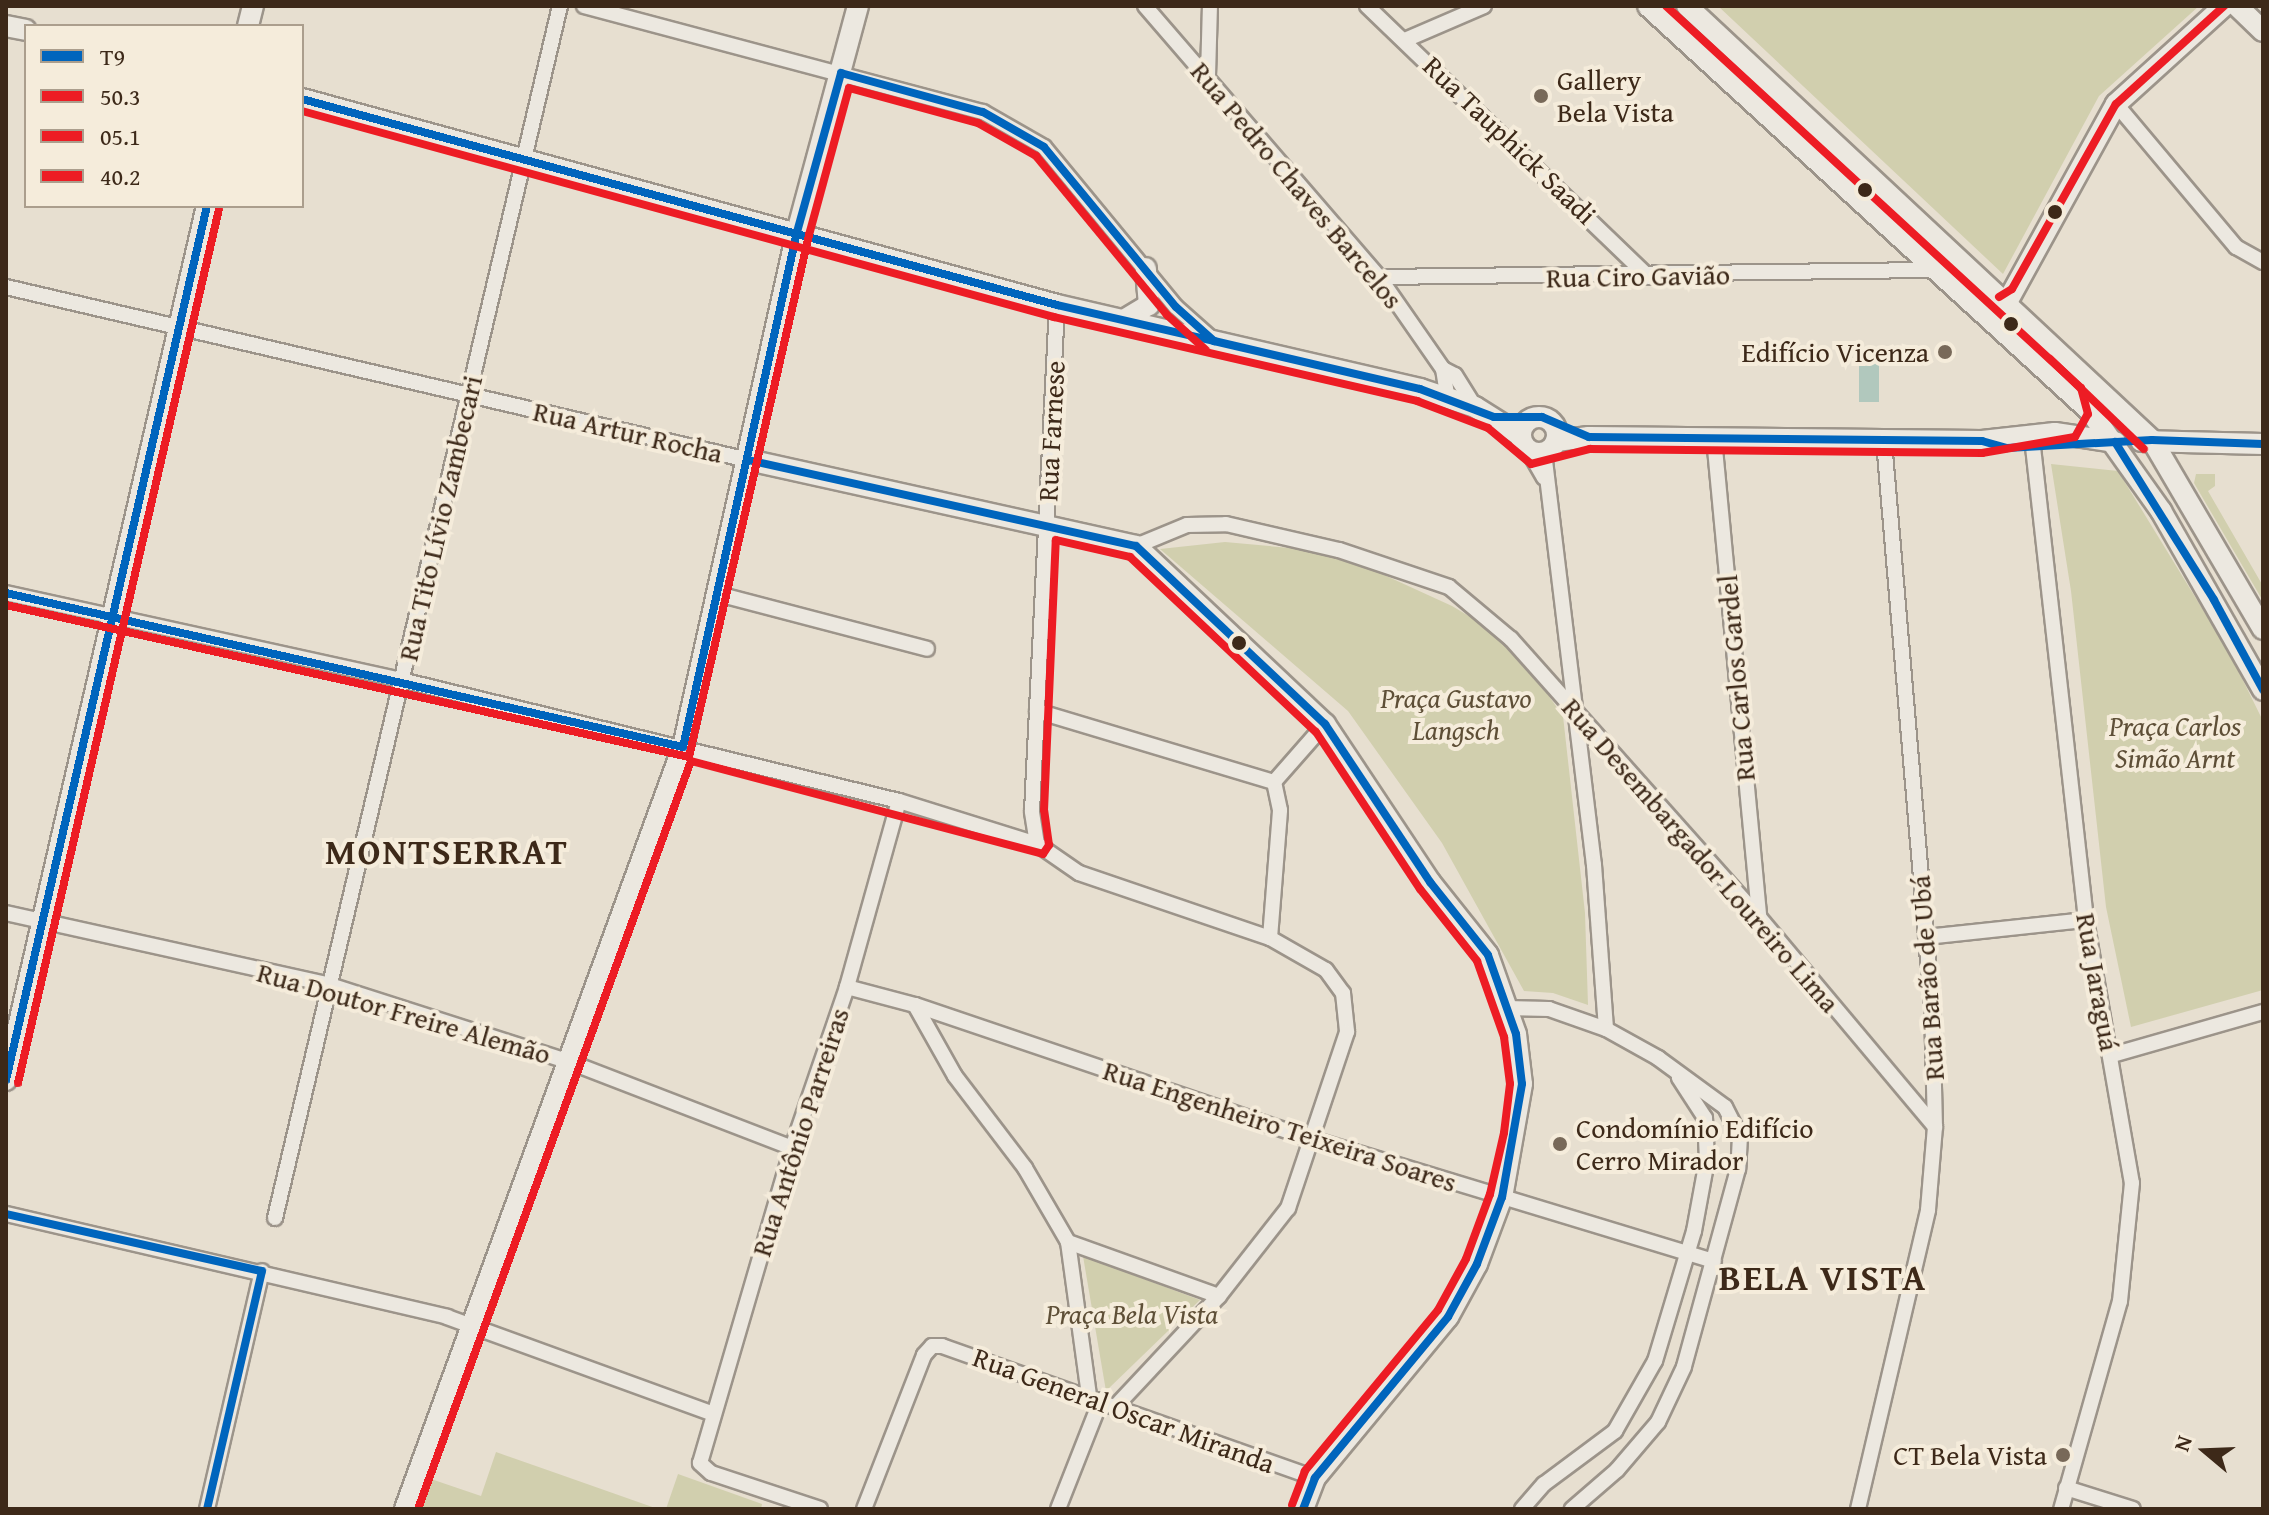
<!DOCTYPE html>
<meta charset="utf-8">
<style>
body{margin:0}
#map{position:relative;width:2269px;height:1515px;overflow:hidden;background:#e7dfd0;font-family:"Gentium Book Plus",serif}
div>[style]{position:absolute}
[style*='--x']{left:calc(var(--x)*1px);top:calc(var(--y)*1px);width:calc(var(--w)*1px);rotate:calc(var(--a)*1deg)}
.green>*{inset:0;background:#d1cfae}
.water>*{inset:0;background:#b1c8bd;transform-origin:0 0}
.roads{filter:drop-shadow(2px 0 #9c948a) drop-shadow(-2px 0 #9c948a) drop-shadow(0 2px #9c948a) drop-shadow(0 -2px #9c948a)}
.street>*{height:14px;margin:-7px;padding:0 7px;transform-origin:7px;border-radius:7px;background:#ece8e0}
.secondary>*{height:20px;margin:-10px;padding:0 10px;transform-origin:10px;border-radius:10px;background:#ece8e0}
.secondary>.ring{margin:-10px;padding:0;box-sizing:content-box;background:none;border:20px solid #ece8e0;border-radius:50%}
.bus-1>*{height:8px;margin:-4px;padding:0 4px;transform-origin:4px;border-radius:4px;background:#0065bd}
.bus-2>*{height:8px;margin:-4px;padding:0 4px;transform-origin:4px;border-radius:4px;background:#ed1c24}
.bus-3>*{height:8px;margin:-4px;padding:0 4px;transform-origin:4px;border-radius:4px;background:#ed1c24}
.bus-4>*{height:8px;margin:-4px;padding:0 4px;transform-origin:4px;border-radius:4px;background:#ed1c24}
.dots>*{width:22px;height:22px;translate:-50% -50%;box-sizing:border-box;border:4px solid #f5ecdb;border-radius:50%}
span{translate:-50% -50%;white-space:nowrap;text-align:center;line-height:1.15;-webkit-text-stroke:8px #f5ecdb;paint-order:stroke}
.poi-label{font-size:28px;color:#3d2919}
.left{translate:0 -50%;text-align:left}
.right{translate:-100% -50%;text-align:right}
.street-label{font-size:28px;color:#3d2919}
.park-label{font-size:28px;color:#5e4f37;font-style:italic}
.district-label{font-size:36px;color:#3d2919;font-weight:700;letter-spacing:2px}
.frame{position:absolute;inset:0;border:8px solid #3d2919;pointer-events:none}
.legend{position:absolute;left:24px;top:24px;width:280px;height:184px;box-sizing:border-box;background:#f5ecdb;border:2px solid #ab9e8d;margin:0;padding:10px 14px;list-style:none;font-size:24px;color:#3d2919}
.legend li{display:flex;align-items:center;gap:16px;height:40px}
.legend b{width:40px;border:2px solid #ab9e8d}
.north{position:absolute;left:2165px;top:1411px;width:80px;height:80px;-webkit-text-stroke:6px #f5ecdb;paint-order:stroke;rotate:289deg;font-size:22px;font-weight:700;line-height:32px;text-align:center;color:#3d2919}
.north::after{content:'';display:block;margin:auto;width:28px;height:36px;background:#3d2919;clip-path:polygon(50% 0,100% 100%,50% 72%,0 100%)}
</style>
<div id="map">
<div class="green">
<i style="clip-path:polygon(1718px 6px,2199px 6px,2099px 96px,2003px 274px)"></i>
<i style="clip-path:polygon(2051px 464px,2118px 471px,2230px 654px,2263px 721px,2263px 990px,2131px 1027px,2106px 907px,2071px 591px)"></i>
<i style="clip-path:polygon(2196px 474px,2215px 474px,2215px 486px,2208px 491px,2263px 586px,2263px 601px,2194px 483px)"></i>
<i style="clip-path:polygon(1225px 542px,1334px 552px,1452px 606px,1509px 640px,1563px 716px,1585px 913px,1588px 1005px,1553px 993px,1524px 991px,1442px 843px,1348px 711px,1160px 549px)"></i>
<i style="clip-path:polygon(1083px 1256px,1200px 1300px,1106px 1391px)"></i>
<i style="clip-path:polygon(496px 1452px,553px 1472px,658px 1509px,418px 1509px,428px 1478px,481px 1496px)"></i>
<i style="clip-path:polygon(678px 1474px,762px 1504px,761px 1509px,666px 1509px)"></i>
</div>
<div class="water">
<i style="left:1859px;top:358px;width:20px;height:44px"></i>
</div>
<div class="roads">
<div class="street">
<i style="--x:584;--y:6;--w:413;--a:14.9"></i>
<i style="--x:983;--y:112;--w:70;--a:29.8"></i>
<i style="--x:1044;--y:147;--w:207;--a:50.5"></i>
<i style="--x:1176;--y:307;--w:47;--a:41.5"></i>
<i style="--x:1145;--y:6;--w:358;--a:49.2"></i>
<i style="--x:1379;--y:277;--w:112;--a:55.2"></i>
<i style="--x:1443;--y:369;--w:30;--a:81"></i>
<i style="--x:1367;--y:6;--w:391;--a:43.9"></i>
<i style="--x:1405;--y:40;--w:86;--a:-23.3"></i>
<i style="--x:1208;--y:76;--w:70;--a:-88.4"></i>
<i style="--x:2116;--y:104;--w:187;--a:50"></i>
<i style="--x:2236;--y:247;--w:31;--a:29"></i>
<i style="--x:1379;--y:277;--w:551;--a:-0.73"></i>
<i style="--x:6;--y:287;--w:762;--a:13.12"></i>
<i style="--x:1443;--y:369;--w:13;--a:27"></i>
<i style="--x:1455;--y:375;--w:38;--a:58"></i>
<i style="--x:1714;--y:438;--w:481;--a:84.6"></i>
<i style="--x:2033;--y:447;--w:476;--a:83.6"></i>
<i style="--x:2086;--y:920;--w:267;--a:80.1"></i>
<i style="--x:2132;--y:1183;--w:119;--a:95.8"></i>
<i style="--x:2120;--y:1301;--w:216;--a:105.8"></i>
<i style="--x:1528;--y:450;--w:32;--a:60"></i>
<i style="--x:1544;--y:452;--w:416;--a:83.1"></i>
<i style="--x:1594;--y:865;--w:164;--a:85.8"></i>
<i style="--x:1136;--y:546;--w:55;--a:-22.4"></i>
<i style="--x:1187;--y:525;--w:39;--a:-1"></i>
<i style="--x:1226;--y:524;--w:116;--a:13"></i>
<i style="--x:1339;--y:550;--w:116;--a:18.6"></i>
<i style="--x:1449;--y:587;--w:81;--a:40"></i>
<i style="--x:1511;--y:639;--w:373;--a:48.3"></i>
<i style="--x:1759;--y:917;--w:274;--a:50"></i>
<i style="--x:6;--y:593;--w:404;--a:12.4"></i>
<i style="--x:401;--y:680;--w:512;--a:13.66"></i>
<i style="--x:899;--y:801;--w:145;--a:17.3"></i>
<i style="--x:1037;--y:844;--w:51;--a:34.6"></i>
<i style="--x:1079;--y:873;--w:202;--a:18.8"></i>
<i style="--x:1270;--y:938;--w:64;--a:29.7"></i>
<i style="--x:1326;--y:970;--w:29;--a:54"></i>
<i style="--x:1343;--y:993;--w:39;--a:84"></i>
<i style="--x:1347;--y:1032;--w:186;--a:108.5"></i>
<i style="--x:1288;--y:1208;--w:112;--a:128.1"></i>
<i style="--x:1219;--y:1296;--w:149;--a:133.1"></i>
<i style="--x:718;--y:594;--w:216;--a:14.7"></i>
<i style="--x:1037;--y:711;--w:247;--a:16.7"></i>
<i style="--x:1037;--y:844;--w:33;--a:-99"></i>
<i style="--x:1032;--y:811;--w:507;--a:-87.17"></i>
<i style="--x:6;--y:913;--w:332;--a:12.5"></i>
<i style="--x:330;--y:985;--w:249;--a:17.8"></i>
<i style="--x:567;--y:1061;--w:241;--a:21.1"></i>
<i style="--x:1926;--y:937;--w:161;--a:-6.1"></i>
<i style="--x:1270;--y:938;--w:128;--a:-85.5"></i>
<i style="--x:1280;--y:810;--w:29;--a:-102"></i>
<i style="--x:1274;--y:782;--w:77;--a:-48.7"></i>
<i style="--x:847;--y:987;--w:70;--a:14.8"></i>
<i style="--x:915;--y:1005;--w:419;--a:18.7"></i>
<i style="--x:1312;--y:1139;--w:420;--a:16.9"></i>
<i style="--x:915;--y:1005;--w:81;--a:60.6"></i>
<i style="--x:955;--y:1076;--w:116;--a:52.7"></i>
<i style="--x:1025;--y:1168;--w:86;--a:59.8"></i>
<i style="--x:1068;--y:1242;--w:154;--a:82.2"></i>
<i style="--x:1506;--y:1008;--w:43;--a:1.3"></i>
<i style="--x:1549;--y:1009;--w:60;--a:19.3"></i>
<i style="--x:1606;--y:1029;--w:60;--a:29.1"></i>
<i style="--x:1658;--y:1058;--w:83;--a:36.2"></i>
<i style="--x:1725;--y:1107;--w:33;--a:63"></i>
<i style="--x:1740;--y:1136;--w:33;--a:93"></i>
<i style="--x:1738;--y:1169;--w:205;--a:105.3"></i>
<i style="--x:1684;--y:1367;--w:61;--a:115.3"></i>
<i style="--x:1658;--y:1422;--w:63;--a:130.5"></i>
<i style="--x:1617;--y:1470;--w:60;--a:139.1"></i>
<i style="--x:2112;--y:1055;--w:157;--a:-15.9"></i>
<i style="--x:6;--y:1214;--w:453;--a:13.1"></i>
<i style="--x:447;--y:1317;--w:283;--a:20"></i>
<i style="--x:275;--y:1218;--w:1245;--a:-76.77"></i>
<i style="--x:1068;--y:1242;--w:160;--a:19.7"></i>
<i style="--x:2066;--y:1488;--w:70;--a:17.4"></i>
<i style="--x:207;--y:1509;--w:244;--a:-77"></i>
<i style="--x:820;--y:1509;--w:115;--a:-161.7"></i>
<i style="--x:711;--y:1473;--w:15;--a:-138"></i>
<i style="--x:700;--y:1463;--w:328;--a:-73.7"></i>
<i style="--x:792;--y:1148;--w:170;--a:-71.1"></i>
<i style="--x:847;--y:987;--w:193;--a:-74.4"></i>
<i style="--x:864;--y:1509;--w:165;--a:-68.7"></i>
<i style="--x:924;--y:1355;--w:12;--a:-48"></i>
<i style="--x:932;--y:1346;--w:10;--a:0"></i>
<i style="--x:942;--y:1346;--w:396;--a:19.5"></i>
<i style="--x:1058;--y:1509;--w:117;--a:-68.5"></i>
<i style="--x:1522;--y:1509;--w:33;--a:-49"></i>
<i style="--x:1544;--y:1484;--w:89;--a:-36.7"></i>
<i style="--x:1615;--y:1431;--w:81;--a:-60.3"></i>
<i style="--x:1655;--y:1361;--w:136;--a:-73.3"></i>
<i style="--x:1694;--y:1231;--w:72;--a:-79.6"></i>
<i style="--x:1707;--y:1160;--w:42;--a:-92.7"></i>
<i style="--x:1705;--y:1118;--w:48;--a:-123"></i>
<i style="--x:1858;--y:1509;--w:307;--a:-76.8"></i>
<i style="--x:1928;--y:1210;--w:83;--a:-85.2"></i>
<i style="--x:1935;--y:1127;--w:120;--a:-91.4"></i>
<i style="--x:1932;--y:1007;--w:568;--a:-94.85"></i>
</div>
<div class="secondary">
<i style="--x:1648;--y:6;--w:599;--a:42.5"></i>
<i style="--x:2090;--y:411;--w:123;--a:54.6"></i>
<i style="--x:2161;--y:511;--w:206;--a:60.3"></i>
<i style="--x:1687;--y:6;--w:636;--a:43.03"></i>
<i style="--x:2152;--y:440;--w:219;--a:59.6"></i>
<i style="--x:2237;--y:6;--w:36;--a:44"></i>
<i style="--x:6;--y:26;--w:20;--a:11"></i>
<i style="--x:248;--y:26;--w:21;--a:-76"></i>
<i style="--x:302;--y:99;--w:783;--a:15.26"></i>
<i style="--x:1057;--y:305;--w:373;--a:13"></i>
<i style="--x:1420;--y:389;--w:58;--a:18.1"></i>
<i style="--x:1475;--y:407;--w:54;--a:32.2"></i>
<i style="--x:2006;--y:304;--w:228;--a:-61.2"></i>
<i style="--x:2116;--y:104;--w:146;--a:-42.2"></i>
<i style="--x:1122;--y:321;--w:31;--a:-31"></i>
<i style="--x:1149;--y:305;--w:37;--a:-95"></i>
<i class="ring" style="left:1521px;top:417px;width:16px;height:16px"></i>
<i style="--x:1556;--y:441;--w:33;--a:-7"></i>
<i style="--x:1589;--y:437;--w:393;--a:0.6"></i>
<i style="--x:1982;--y:441;--w:73;--a:-6.3"></i>
<i style="--x:2055;--y:433;--w:61;--a:8.5"></i>
<i style="--x:2141;--y:441;--w:122;--a:1.4"></i>
<i style="--x:748;--y:460;--w:397;--a:12.5"></i>
<i style="--x:1136;--y:546;--w:260;--a:43.3"></i>
<i style="--x:1325;--y:724;--w:190;--a:56.4"></i>
<i style="--x:1430;--y:882;--w:93;--a:51.5"></i>
<i style="--x:1488;--y:955;--w:84;--a:70.5"></i>
<i style="--x:1516;--y:1034;--w:50;--a:83.2"></i>
<i style="--x:1522;--y:1084;--w:115;--a:100"></i>
<i style="--x:1502;--y:1197;--w:72;--a:110.5"></i>
<i style="--x:1477;--y:1264;--w:60;--a:118.7"></i>
<i style="--x:1448;--y:1317;--w:209;--a:129.6"></i>
<i style="--x:1315;--y:1478;--w:33;--a:111"></i>
<i style="--x:6;--y:1080;--w:897;--a:-77.05"></i>
<i style="--x:405;--y:1509;--w:811;--a:-69.96"></i>
<i style="--x:683;--y:747;--w:527;--a:-77.52"></i>
<i style="--x:797;--y:232;--w:234;--a:-74.9"></i>
</div>
</div>
<div class="bus-1">
<i style="--x:302;--y:99;--w:783;--a:15.26"></i>
<i style="--x:1057;--y:305;--w:161;--a:12.9"></i>
<i style="--x:2115;--y:442;--w:186;--a:57.9"></i>
<i style="--x:2214;--y:600;--w:102;--a:61.4"></i>
<i style="--x:748;--y:460;--w:397;--a:12.5"></i>
<i style="--x:1136;--y:546;--w:260;--a:43.3"></i>
<i style="--x:1325;--y:724;--w:190;--a:56.4"></i>
<i style="--x:1430;--y:882;--w:93;--a:51.5"></i>
<i style="--x:1488;--y:955;--w:84;--a:70.5"></i>
<i style="--x:1516;--y:1034;--w:50;--a:83.2"></i>
<i style="--x:1522;--y:1084;--w:115;--a:100"></i>
<i style="--x:1502;--y:1197;--w:72;--a:110.5"></i>
<i style="--x:1477;--y:1264;--w:60;--a:118.7"></i>
<i style="--x:1448;--y:1317;--w:209;--a:129.6"></i>
<i style="--x:1315;--y:1478;--w:33;--a:111"></i>
<i style="--x:6;--y:593;--w:694;--a:12.82"></i>
<i style="--x:683;--y:747;--w:527;--a:-77.52"></i>
<i style="--x:797;--y:232;--w:165;--a:-74.5"></i>
<i style="--x:841;--y:73;--w:147;--a:15.4"></i>
<i style="--x:983;--y:112;--w:70;--a:29.8"></i>
<i style="--x:1044;--y:147;--w:207;--a:50.5"></i>
<i style="--x:1176;--y:307;--w:51;--a:41.8"></i>
<i style="--x:1214;--y:341;--w:212;--a:13.1"></i>
<i style="--x:1420;--y:389;--w:79;--a:20.7"></i>
<i style="--x:1494;--y:417;--w:48;--a:0"></i>
<i style="--x:1542;--y:417;--w:51;--a:23.1"></i>
<i style="--x:1589;--y:437;--w:393;--a:0.6"></i>
<i style="--x:1982;--y:441;--w:26;--a:16"></i>
<i style="--x:2007;--y:448;--w:145;--a:-3.2"></i>
<i style="--x:2152;--y:440;--w:111;--a:2.1"></i>
<i style="--x:6;--y:1080;--w:897;--a:-77.05"></i>
<i style="--x:6;--y:1214;--w:262;--a:12.6"></i>
<i style="--x:262;--y:1271;--w:244;--a:103"></i>
</div>
<div class="bus-2">
<i style="--x:302;--y:111;--w:780;--a:15.32"></i>
<i style="--x:1054;--y:317;--w:373;--a:13"></i>
<i style="--x:1417;--y:401;--w:76;--a:20.8"></i>
<i style="--x:1488;--y:428;--w:56;--a:39.9"></i>
<i style="--x:1531;--y:464;--w:61;--a:-14.3"></i>
<i style="--x:1590;--y:449;--w:392;--a:0.6"></i>
<i style="--x:1982;--y:453;--w:94;--a:-9.8"></i>
<i style="--x:2075;--y:437;--w:26;--a:-61"></i>
<i style="--x:2088;--y:414;--w:27;--a:-105"></i>
<i style="--x:2081;--y:388;--w:564;--a:-137.37"></i>
<i style="--x:2050;--y:359;--w:130;--a:43.8"></i>
<i style="--x:6;--y:605;--w:700;--a:12.55"></i>
<i style="--x:689;--y:757;--w:536;--a:-77.05"></i>
<i style="--x:809;--y:235;--w:152;--a:-74.8"></i>
<i style="--x:849;--y:88;--w:134;--a:15.2"></i>
<i style="--x:978;--y:123;--w:67;--a:29.6"></i>
<i style="--x:1036;--y:156;--w:206;--a:50.5"></i>
<i style="--x:1167;--y:315;--w:52;--a:41.9"></i>
<i style="--x:18;--y:1083;--w:897;--a:-77.05"></i>
</div>
<div class="bus-3">
<i style="--x:418;--y:1509;--w:796;--a:-69.95"></i>
<i style="--x:691;--y:761;--w:364;--a:14.8"></i>
<i style="--x:1043;--y:854;--w:11;--a:-56"></i>
<i style="--x:1049;--y:845;--w:35;--a:-98"></i>
<i style="--x:1044;--y:810;--w:270;--a:-87.5"></i>
<i style="--x:1056;--y:540;--w:76;--a:12.9"></i>
<i style="--x:1130;--y:557;--w:255;--a:43.3"></i>
<i style="--x:1316;--y:732;--w:188;--a:56.5"></i>
<i style="--x:1420;--y:889;--w:92;--a:51.6"></i>
<i style="--x:1477;--y:961;--w:81;--a:70.4"></i>
<i style="--x:1504;--y:1037;--w:47;--a:82.7"></i>
<i style="--x:1510;--y:1084;--w:49;--a:97"></i>
<i style="--x:1504;--y:1133;--w:63;--a:102.9"></i>
<i style="--x:1490;--y:1194;--w:69;--a:110.3"></i>
<i style="--x:1466;--y:1259;--w:58;--a:118.8"></i>
<i style="--x:1438;--y:1310;--w:209;--a:129.6"></i>
<i style="--x:1305;--y:1471;--w:36;--a:111"></i>
</div>
<div class="bus-4">
<i style="--x:1999;--y:297;--w:15;--a:-32"></i>
<i style="--x:2012;--y:289;--w:212;--a:-60.7"></i>
<i style="--x:2116;--y:104;--w:146;--a:-42.2"></i>
</div>
<div class="dots">
<i style="left:1541px;top:96px;background:#786959"></i>
<i style="left:1865px;top:190px;background:#3d2919"></i>
<i style="left:2055px;top:212px;background:#3d2919"></i>
<i style="left:2011px;top:324px;background:#3d2919"></i>
<i style="left:1945px;top:352px;background:#786959"></i>
<i style="left:1239px;top:643px;background:#3d2919"></i>
<i style="left:1560px;top:1144px;background:#786959"></i>
<i style="left:2063px;top:1455px;background:#786959"></i>
</div>
<div class="poi-label">
<span class="left" style="left:1557px;top:96px">Gallery<br>Bela Vista</span>
<span class="right" style="left:1929px;top:352px">Edifício Vicenza</span>
<span class="left" style="left:1576px;top:1144px">Condomínio Edifício<br>Cerro Mirador</span>
<span class="right" style="left:2047px;top:1455px">CT Bela Vista</span>
</div>
<div class="street-label">
<span style="left:1510px;top:140px;rotate:44deg">Rua Tauphick Saadi</span>
<span style="left:1297px;top:185px;rotate:50deg">Rua Pedro Chaves Barcelos</span>
<span style="left:1638px;top:276px;rotate:-1deg">Rua Ciro Gavião</span>
<span style="left:1051px;top:431px;rotate:-87deg">Rua Farnese</span>
<span style="left:628px;top:432px;rotate:13deg">Rua Artur Rocha</span>
<span style="left:440px;top:518px;rotate:-77deg">Rua Tito Lívio Zambecari</span>
<span style="left:1736px;top:678px;rotate:-95deg">Rua Carlos Gardel</span>
<span style="left:1701px;top:855px;rotate:49deg">Rua Desembargador Loureiro Lima</span>
<span style="left:1927px;top:978px;rotate:-94deg">Rua Barão de Ubá</span>
<span style="left:2098px;top:982px;rotate:80deg">Rua Jaraguá</span>
<span style="left:404px;top:1013px;rotate:16deg">Rua Doutor Freire Alemão</span>
<span style="left:1280px;top:1126px;rotate:18deg">Rua Engenheiro Teixeira Soares</span>
<span style="left:800px;top:1132px;rotate:-72deg">Rua Antônio Parreiras</span>
<span style="left:1124px;top:1410px;rotate:20deg">Rua General Oscar Miranda</span>
</div>
<div class="park-label">
<span style="left:1456px;top:714px">Praça Gustavo<br>Langsch</span>
<span style="left:2175px;top:742px">Praça Carlos<br>Simão Arnt</span>
<span style="left:1132px;top:1314px">Praça Bela Vista</span>
</div>
<div class="district-label">
<span style="left:447px;top:851px">MONTSERRAT</span>
<span style="left:1823px;top:1277px">BELA VISTA</span>
</div>
<div class="frame"></div>
<ul class="legend">
<li><b style="height:10px;background:#0065bd"></b>T9</li>
<li><b style="height:10px;background:#ed1c24"></b>50.3</li>
<li><b style="height:10px;background:#ed1c24"></b>05.1</li>
<li><b style="height:10px;background:#ed1c24"></b>40.2</li>
</ul>
<div class="north">N</div>
</div>
